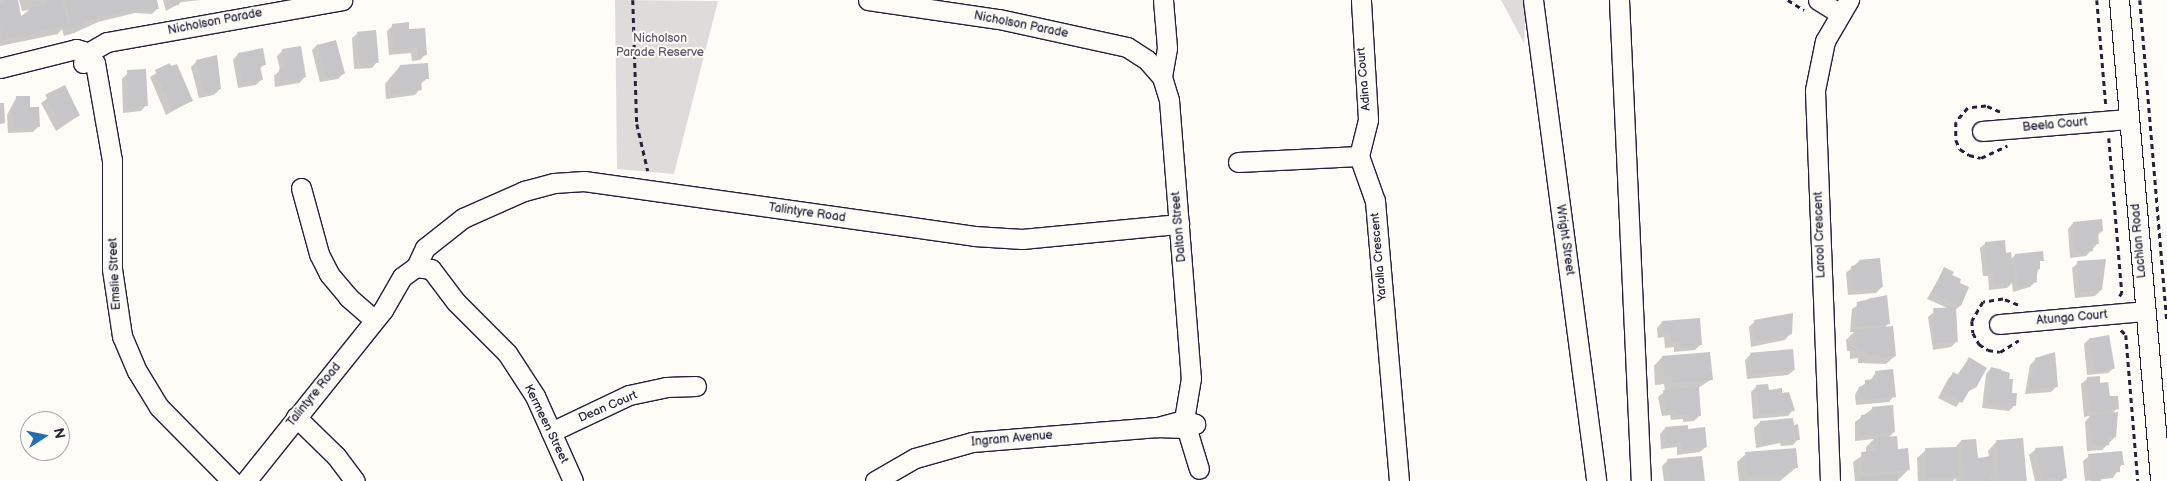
<!DOCTYPE html>
<style>
body{margin:0}
#map{position:relative;width:2167px;height:481px;overflow:hidden;background:#fdfcf7;font-family:"Balsamiq Sans",sans-serif}
div>[style]{position:absolute}
[style*='--x']{left:calc(var(--x)*1px);top:calc(var(--y)*1px);width:calc(var(--w)*1px);rotate:calc(var(--a)*1deg)}
.green>*{inset:0;background:#dddcdb}
.shadow>*{inset:0;background:#0003}
.building>*{inset:0;background:#c6c6c8;transform-origin:0 0}
.path>*{height:2.5px;margin-top:-1.25px;transform-origin:0;background:repeating-linear-gradient(90deg,#22223b 0 5px,transparent 0 9px)}
.roads{filter:drop-shadow(1px 0 #22223b) drop-shadow(-1px 0 #22223b) drop-shadow(0 1px #22223b) drop-shadow(0 -1px #22223b)}
.minor>*{height:19px;margin:-9.5px;padding:0 9.5px;transform-origin:9.5px;border-radius:9.5px;background:#fdfcf7}
span{translate:-50% -50%;white-space:nowrap;text-align:center;line-height:1.15;-webkit-text-stroke:4px #fdfcf7;paint-order:stroke}
.street-label{font-size:12px;color:#22223b}
.park-label{font-size:12px;color:#5a5a6b}
.north{position:absolute;left:20px;top:411px;width:50px;height:50px;box-sizing:border-box;background:#fdfcf7;border:1px solid #a5a5ac;border-radius:50%;rotate:79deg;font-size:14px;font-weight:700;line-height:20px;text-align:center;color:#22223b}
.north::after{content:'';display:block;margin:auto;width:18px;height:22px;background:#1f6fb2;clip-path:polygon(50% 0,100% 100%,50% 72%,0 100%)}
</style>
<div id="map">
<div class="green">
<i style="clip-path:polygon(615px 0,718px 1px,674px 174px,617px 169px)"></i>
<i style="clip-path:polygon(1501px 0,1526px 0,1524px 43px)"></i>
</div>
<div class="shadow">
<i style="clip-path:polygon(0 0,16px 0,20px 17px,29px 10px,22px 11px,19px 0,156px 0,158px 8px,152px 14px,135px 13px,98px 22px,74px 33px,64px 36px,62px 29px,58px 34px,0 46px)"></i>
<i style="clip-path:polygon(163px 0,201px 0,182px 2px,166px 11px)"></i>
<i style="clip-path:polygon(393px 25px,408px 31px,426px 54px,420px 60px,412px 61px,411px 53px,389px 55px,387px 31px)"></i>
<i style="clip-path:polygon(358px 33px,377px 62px,372px 68px,354px 69px,352px 38px)"></i>
<i style="clip-path:polygon(318px 44px,344px 73px,338px 79px,320px 82px,312px 50px)"></i>
<i style="clip-path:polygon(283px 50px,305px 77px,299px 83px,275px 87px,274px 76px,280px 70px,277px 56px)"></i>
<i style="clip-path:polygon(238px 54px,264px 64px,260px 69px,262px 79px,256px 85px,238px 88px,233px 60px)"></i>
<i style="clip-path:polygon(197px 61px,220px 89px,214px 95px,199px 98px,191px 67px)"></i>
<i style="clip-path:polygon(169px 65px,191px 101px,166px 115px,150px 77px)"></i>
<i style="clip-path:polygon(400px 66px,428px 78px,420px 84px,420px 89px,415px 95px,386px 99px,385px 84px)"></i>
<i style="clip-path:polygon(128px 73px,146px 105px,141px 111px,123px 113px,122px 79px)"></i>
<i style="clip-path:polygon(64px 87px,78px 116px,56px 131px,41px 103px)"></i>
<i style="clip-path:polygon(16px 98px,29px 108px,39px 126px,33px 132px,8px 133px,7px 115px)"></i>
<i style="clip-path:polygon(2073px 223px,2102px 231px,2097px 236px,2098px 243px,2086px 256px,2070px 258px,2068px 229px)"></i>
<i style="clip-path:polygon(1986px 243px,2011px 259px,2015px 255px,2041px 253px,2036px 281px,2030px 287px,2013px 292px,2012px 283px,2007px 288px,1989px 290px,1988px 276px,1983px 276px,1980px 248px)"></i>
<i style="clip-path:polygon(1859px 261px,1882px 287px,1876px 293px,1848px 295px,1846px 273px)"></i>
<i style="clip-path:polygon(2078px 263px,2101px 290px,2095px 296px,2075px 298px,2072px 268px)"></i>
<i style="clip-path:polygon(1944px 269px,1951px 276px,1960px 306px,1955px 310px,1957px 341px,1951px 347px,1933px 350px,1928px 317px,1934px 312px,1950px 309px,1927px 299px)"></i>
<i style="clip-path:polygon(1886px 296px,1889px 323px,1884px 328px,1895px 356px,1886px 364px,1858px 363px,1858px 358px,1850px 359px,1850px 351px,1847px 351px,1846px 340px,1854px 332px,1850px 332px,1852px 309px,1870px 298px)"></i>
<i style="clip-path:polygon(1792px 315px,1790px 334px,1785px 340px,1751px 347px,1749px 327px,1755px 321px)"></i>
<i style="clip-path:polygon(1662px 322px,1701px 344px,1695px 350px,1674px 352px,1674px 347px,1665px 348px,1664px 337px,1658px 338px,1657px 328px)"></i>
<i style="clip-path:polygon(2090px 338px,2114px 368px,2108px 373px,2087px 375px,2084px 344px)"></i>
<i style="clip-path:polygon(1751px 354px,1794px 370px,1788px 375px,1747px 379px,1745px 360px)"></i>
<i style="clip-path:polygon(1662px 357px,1712px 379px,1698px 388px,1700px 415px,1694px 421px,1683px 422px,1683px 419px,1671px 420px,1670px 415px,1662px 416px,1658px 397px,1665px 391px,1664px 384px,1655px 385px,1654px 366px)"></i>
<i style="clip-path:polygon(1969px 359px,1986px 368px,1975px 388px,1967px 392px,1956px 407px,1938px 398px,1948px 379px,1954px 373px,1957px 375px)"></i>
<i style="clip-path:polygon(2036px 359px,2057px 386px,2051px 392px,2025px 394px,2030px 365px)"></i>
<i style="clip-path:polygon(1991px 368px,2001px 369px,2015px 405px,2009px 411px,1982px 408px,1986px 374px)"></i>
<i style="clip-path:polygon(1876px 372px,1894px 396px,1889px 402px,1856px 405px,1855px 395px,1859px 387px,1870px 381px)"></i>
<i style="clip-path:polygon(2098px 377px,2099px 384px,2117px 408px,2112px 414px,2115px 437px,2102px 450px,2087px 451px,2085px 422px,2090px 416px,2084px 417px,2081px 384px,2087px 379px)"></i>
<i style="clip-path:polygon(1757px 386px,1792px 401px,1793px 410px,1788px 416px,1753px 419px,1751px 392px)"></i>
<i style="clip-path:polygon(1873px 408px,1894px 432px,1888px 438px,1909px 469px,1897px 481px,1855px 481px,1853px 462px,1866px 453px,1866px 447px,1874px 439px,1855px 441px,1855px 422px)"></i>
<i style="clip-path:polygon(1792px 419px,1798px 439px,1793px 445px,1781px 446px,1780px 443px,1756px 448px,1754px 428px,1760px 422px)"></i>
<i style="clip-path:polygon(1665px 428px,1687px 431px,1706px 447px,1700px 452px,1677px 455px,1677px 447px,1661px 449px,1660px 434px)"></i>
<i style="clip-path:polygon(1961px 441px,1977px 459px,1989px 458px,1988px 451px,1996px 442px,2025px 481px,1956px 481px,1955px 478px,1953px 481px,1918px 481px,1917px 458px,1926px 450px,1954px 449px)"></i>
<i style="clip-path:polygon(2062px 447px,2065px 478px,2062px 481px,2035px 481px,2029px 455px,2035px 450px)"></i>
<i style="clip-path:polygon(1746px 454px,1797px 467px,1780px 481px,1739px 481px,1737px 462px)"></i>
<i style="clip-path:polygon(2089px 456px,2122px 464px,2113px 478px,2085px 481px,2083px 461px)"></i>
<i style="clip-path:polygon(1701px 457px,1703px 481px,1664px 481px,1662px 466px,1667px 461px)"></i>
</div>
<div class="building">
<i style="clip-path:polygon(3px 0,18px 0,21px 16px,30px 14px,29px 8px,47px 4px,46px 0,62px 0,68px 25px,1px 40px,0 6px,4px 5px)"></i>
<i style="clip-path:polygon(66px 0,157px 0,159px 9px,142px 8px,83px 21px,84px 25px,72px 28px)"></i>
<i style="clip-path:polygon(171px 0,178px 0,179px 5px,172px 6px)"></i>
<i style="clip-path:polygon(409px 22px,409px 29px,425px 28px,427px 55px,417px 56px,417px 48px,394px 50px,392px 24px)"></i>
<i style="left:376px;top:30px;width:33px;height:19px;rotate:85deg"></i>
<i style="left:336px;top:40px;width:35px;height:19px;rotate:75deg"></i>
<i style="clip-path:polygon(301px 46px,306px 77px,281px 82px,279px 69px,285px 68px,282px 49px)"></i>
<i style="clip-path:polygon(263px 48px,266px 65px,260px 66px,263px 80px,243px 83px,238px 53px)"></i>
<i style="clip-path:polygon(217px 55px,221px 89px,204px 93px,196px 60px)"></i>
<i style="clip-path:polygon(170px 63px,171px 66px,177px 64px,193px 101px,172px 110px,155px 70px)"></i>
<i style="clip-path:polygon(428px 63px,429px 79px,421px 79px,422px 90px,392px 94px,390px 77px,396px 77px,400px 65px)"></i>
<i style="left:146px;top:69px;width:37px;height:19px;rotate:87deg"></i>
<i style="left:65px;top:85px;width:34px;height:22px;rotate:64deg"></i>
<i style="clip-path:polygon(16px 96px,30px 96px,30px 107px,39px 107px,40px 127px,13px 128px,12px 108px,16px 108px)"></i>
<i style="clip-path:polygon(0 103px,4px 103px,5px 123px,0 124px)"></i>
<i style="clip-path:polygon(2102px 219px,2103px 231px,2098px 232px,2099px 244px,2092px 244px,2093px 251px,2076px 253px,2073px 222px)"></i>
<i style="clip-path:polygon(2005px 240px,2006px 253px,2011px 252px,2014px 282px,1994px 284px,1993px 271px,1988px 271px,1985px 242px)"></i>
<i style="clip-path:polygon(2043px 251px,2044px 261px,2040px 261px,2040px 269px,2036px 270px,2037px 282px,2018px 287px,2015px 254px)"></i>
<i style="clip-path:polygon(1880px 258px,1883px 287px,1853px 290px,1851px 266px,1859px 265px,1859px 260px)"></i>
<i style="clip-path:polygon(2106px 259px,2102px 290px,2080px 292px,2077px 261px)"></i>
<i style="clip-path:polygon(1944px 267px,1954px 272px,1952px 275px,1961px 279px,1960px 283px,1969px 287px,1961px 306px,1932px 293px)"></i>
<i style="clip-path:polygon(1887px 295px,1890px 324px,1855px 327px,1857px 302px)"></i>
<i style="left:1956px;top:307px;width:35px;height:23px;rotate:87deg"></i>
<i style="clip-path:polygon(1793px 313px,1792px 334px,1756px 342px,1754px 320px)"></i>
<i style="clip-path:polygon(1700px 318px,1702px 345px,1679px 347px,1679px 342px,1671px 342px,1670px 332px,1663px 333px,1662px 321px)"></i>
<i style="clip-path:polygon(1893px 326px,1896px 356px,1880px 358px,1879px 354px,1866px 355px,1866px 350px,1859px 351px,1854px 330px)"></i>
<i style="left:2109px;top:335px;width:34px;height:20px;rotate:80deg"></i>
<i style="left:1793px;top:349px;width:21px;height:43px;rotate:85deg"></i>
<i style="clip-path:polygon(1710px 352px,1713px 380px,1673px 383px,1672px 376px,1664px 377px,1662px 356px)"></i>
<i style="clip-path:polygon(2055px 352px,2058px 387px,2030px 389px,2029px 378px,2033px 377px,2032px 370px,2036px 369px,2035px 358px)"></i>
<i style="clip-path:polygon(1969px 357px,1987px 368px,1976px 388px,1972px 386px,1962px 403px,1943px 392px,1953px 372px,1959px 375px)"></i>
<i style="clip-path:polygon(1991px 367px,2010px 373px,2009px 379px,2013px 379px,2012px 393px,2017px 393px,2016px 406px,1987px 402px)"></i>
<i style="clip-path:polygon(1893px 369px,1896px 397px,1861px 400px,1860px 388px,1865px 388px,1865px 380px,1876px 379px,1875px 371px)"></i>
<i style="clip-path:polygon(2100px 376px,2100px 383px,2108px 382px,2110px 396px,2118px 396px,2119px 409px,2090px 412px,2087px 377px)"></i>
<i style="clip-path:polygon(1768px 384px,1769px 390px,1782px 388px,1782px 393px,1789px 392px,1795px 411px,1759px 414px,1756px 385px)"></i>
<i style="clip-path:polygon(1699px 387px,1701px 416px,1688px 417px,1688px 414px,1676px 415px,1676px 410px,1667px 411px,1663px 390px)"></i>
<i style="clip-path:polygon(1893px 405px,1895px 432px,1860px 436px,1861px 415px,1873px 414px,1872px 407px)"></i>
<i style="clip-path:polygon(2118px 412px,2116px 437px,2109px 438px,2109px 445px,2093px 446px,2090px 415px)"></i>
<i style="clip-path:polygon(1793px 418px,1794px 425px,1798px 424px,1800px 440px,1786px 441px,1786px 438px,1762px 444px,1760px 421px)"></i>
<i style="clip-path:polygon(1688px 425px,1688px 429px,1705px 427px,1707px 447px,1683px 450px,1682px 442px,1667px 444px,1665px 427px)"></i>
<i style="clip-path:polygon(1897px 436px,1898px 449px,1908px 448px,1910px 470px,1863px 474px,1861px 452px,1875px 451px,1874px 438px)"></i>
<i style="left:2023px;top:438px;width:43px;height:27px;rotate:85deg"></i>
<i style="clip-path:polygon(1976px 439px,1978px 458px,1991px 456px,1993px 476px,1990px 476px,1990px 481px,1965px 481px,1961px 440px)"></i>
<i style="clip-path:polygon(2063px 446px,2067px 478px,2042px 480px,2035px 448px)"></i>
<i style="left:1957px;top:447px;width:30px;height:32px;rotate:88deg"></i>
<i style="clip-path:polygon(1796px 448px,1798px 468px,1787px 468px,1788px 475px,1748px 475px,1745px 452px)"></i>
<i style="clip-path:polygon(2122px 451px,2124px 465px,2120px 465px,2120px 472px,2109px 473px,2109px 477px,2100px 478px,2101px 481px,2091px 481px,2088px 454px)"></i>
<i style="clip-path:polygon(1702px 456px,1705px 481px,1671px 481px,1667px 459px)"></i>
<i style="clip-path:polygon(1897px 474px,1898px 481px,1861px 481px,1860px 477px)"></i>
</div>
<div class="path">
<i style="--x:633;--y:0;--w:124;--a:88.2"></i>
<i style="--x:637;--y:124;--w:48;--a:76.8"></i>
<i style="--x:1788;--y:0;--w:19;--a:32"></i>
<i style="--x:2097;--y:0;--w:106;--a:85.1"></i>
<i style="--x:2140;--y:0;--w:323;--a:85.2"></i>
<i style="--x:2000;--y:112;--w:15;--a:-157"></i>
<i style="--x:1986;--y:106;--w:18;--a:174"></i>
<i style="--x:1968;--y:108;--w:18;--a:131"></i>
<i style="--x:1956;--y:122;--w:18;--a:90"></i>
<i style="--x:1956;--y:140;--w:10;--a:66"></i>
<i style="--x:1960;--y:149;--w:11;--a:34"></i>
<i style="--x:1969;--y:155;--w:12;--a:14"></i>
<i style="--x:1981;--y:158;--w:29;--a:-25"></i>
<i style="--x:2109;--y:138;--w:156;--a:85.2"></i>
<i style="--x:2122;--y:293;--w:4;--a:124"></i>
<i style="--x:2018;--y:305;--w:16;--a:-158"></i>
<i style="--x:2003;--y:299;--w:20;--a:171"></i>
<i style="--x:1983;--y:302;--w:22;--a:120"></i>
<i style="--x:1972;--y:321;--w:12;--a:85"></i>
<i style="--x:1973;--y:333;--w:13;--a:61"></i>
<i style="--x:1979;--y:344;--w:11;--a:34"></i>
<i style="--x:1988;--y:350;--w:12;--a:9"></i>
<i style="--x:2000;--y:352;--w:22;--a:-32"></i>
<i style="--x:2121;--y:330;--w:7;--a:45"></i>
<i style="--x:2126;--y:335;--w:146;--a:85.3"></i>
</div>
<div class="roads">
<div class="minor">
<i style="--x:868;--y:0;--w:132;--a:8.3"></i>
<i style="--x:999;--y:19;--w:131;--a:12.3"></i>
<i style="--x:1127;--y:47;--w:24;--a:33"></i>
<i style="--x:1147;--y:60;--w:23;--a:49"></i>
<i style="--x:1163;--y:0;--w:48;--a:85.2"></i>
<i style="--x:1167;--y:48;--w:29;--a:100"></i>
<i style="--x:1162;--y:77;--w:24;--a:73"></i>
<i style="--x:1169;--y:100;--w:279;--a:85.5"></i>
<i style="--x:1191;--y:378;--w:43;--a:99.5"></i>
<i style="--x:1184;--y:420;--w:51;--a:73"></i>
<i style="--x:1533;--y:0;--w:485;--a:82.5"></i>
<i style="--x:1619;--y:0;--w:482;--a:87.4"></i>
<i style="--x:1818;--y:0;--w:25;--a:32"></i>
<i style="--x:2119;--y:0;--w:483;--a:85.1"></i>
<i style="--x:83;--y:63;--w:16;--a:-52"></i>
<i style="--x:93;--y:50;--w:16;--a:-30"></i>
<i style="--x:107;--y:42;--w:239;--a:-10.1"></i>
<i style="--x:0;--y:68;--w:78;--a:-14"></i>
<i style="--x:76;--y:49;--w:7;--a:16"></i>
<i style="--x:83;--y:51;--w:17;--a:45"></i>
<i style="--x:95;--y:63;--w:98;--a:80.1"></i>
<i style="--x:112;--y:160;--w:109;--a:90"></i>
<i style="--x:112;--y:269;--w:68;--a:81.5"></i>
<i style="--x:122;--y:336;--w:38;--a:67"></i>
<i style="--x:137;--y:371;--w:42;--a:58.6"></i>
<i style="--x:159;--y:407;--w:104;--a:45.4"></i>
<i style="--x:1982;--y:131;--w:146;--a:-4.7"></i>
<i style="--x:1359;--y:156;--w:38;--a:-76"></i>
<i style="--x:1368;--y:119;--w:119;--a:-93.4"></i>
<i style="--x:1238;--y:162;--w:121;--a:-2.8"></i>
<i style="--x:1359;--y:156;--w:48;--a:70.4"></i>
<i style="--x:1375;--y:201;--w:281;--a:85.1"></i>
<i style="--x:301;--y:188;--w:68;--a:74.7"></i>
<i style="--x:319;--y:254;--w:22;--a:63"></i>
<i style="--x:329;--y:274;--w:30;--a:50"></i>
<i style="--x:348;--y:297;--w:35;--a:41"></i>
<i style="--x:416;--y:267;--w:15;--a:8"></i>
<i style="--x:431;--y:269;--w:41;--a:52.9"></i>
<i style="--x:456;--y:302;--w:72;--a:45"></i>
<i style="--x:507;--y:353;--w:51;--a:56.9"></i>
<i style="--x:535;--y:396;--w:93;--a:65.9"></i>
<i style="--x:1999;--y:324;--w:147;--a:-5.1"></i>
<i style="--x:296;--y:417;--w:56;--a:44.3"></i>
<i style="--x:336;--y:456;--w:31;--a:53"></i>
<i style="--x:551;--y:432;--w:86;--a:-25.4"></i>
<i style="--x:629;--y:395;--w:38;--a:-12"></i>
<i style="--x:666;--y:387;--w:30;--a:-2"></i>
<i style="--x:246;--y:481;--w:219;--a:-51.3"></i>
<i style="--x:383;--y:310;--w:38;--a:-60"></i>
<i style="--x:402;--y:277;--w:17;--a:-36"></i>
<i style="--x:416;--y:267;--w:21;--a:-65"></i>
<i style="--x:425;--y:248;--w:48;--a:-38.3"></i>
<i style="--x:463;--y:218;--w:67;--a:-23.9"></i>
<i style="--x:524;--y:191;--w:31;--a:-15"></i>
<i style="--x:554;--y:183;--w:30;--a:-4"></i>
<i style="--x:584;--y:181;--w:394;--a:8"></i>
<i style="--x:974;--y:236;--w:48;--a:3.6"></i>
<i style="--x:1022;--y:239;--w:158;--a:-5.5"></i>
<i style="--x:875;--y:481;--w:46;--a:-29.9"></i>
<i style="--x:915;--y:458;--w:59;--a:-15.7"></i>
<i style="--x:972;--y:442;--w:186;--a:-4.6"></i>
<i style="--x:1157;--y:427;--w:27;--a:2"></i>
<i style="--x:1184;--y:428;--w:12;--a:-20"></i>
<i style="--x:1195;--y:424;--w:12;--a:-160"></i>
<i style="--x:1184;--y:420;--w:28;--a:165"></i>
<i style="--x:1830;--y:481;--w:391;--a:-92.2"></i>
<i style="--x:1815;--y:90;--w:50;--a:-78.5"></i>
<i style="--x:1825;--y:41;--w:48;--a:-59.7"></i>
</div>
</div>
<div class="street-label">
<span style="left:215px;top:22px;rotate:-11deg">Nicholson Parade</span>
<span style="left:1021px;top:25px;rotate:11deg">Nicholson Parade</span>
<span style="left:1364px;top:79px;rotate:-95deg">Adina Court</span>
<span style="left:2055px;top:125px;rotate:-5deg">Beela Court</span>
<span style="left:807px;top:213px;rotate:8deg">Talintyre Road</span>
<span style="left:1179px;top:227px;rotate:-95deg">Dalton Street</span>
<span style="left:1820px;top:235px;rotate:-92deg">Larool Crescent</span>
<span style="left:1565px;top:240px;rotate:82deg">Wright Street</span>
<span style="left:2139px;top:241px;rotate:-95deg">Lachlan Road</span>
<span style="left:1379px;top:257px;rotate:-95deg">Yaralla Crescent</span>
<span style="left:115px;top:274px;rotate:-93deg">Emslie Street</span>
<span style="left:2072px;top:318px;rotate:-5deg">Atunga Court</span>
<span style="left:314px;top:395px;rotate:-51deg">Talintyre Road</span>
<span style="left:608px;top:407px;rotate:-23deg">Dean Court</span>
<span style="left:546px;top:424px;rotate:64deg">Kermeen Street</span>
<span style="left:1012px;top:439px;rotate:-5deg">Ingram Avenue</span>
</div>
<div class="park-label">
<span style="left:660px;top:46px">Nicholson<br>Parade Reserve</span>
</div>
<div class="north">N</div>
</div>
